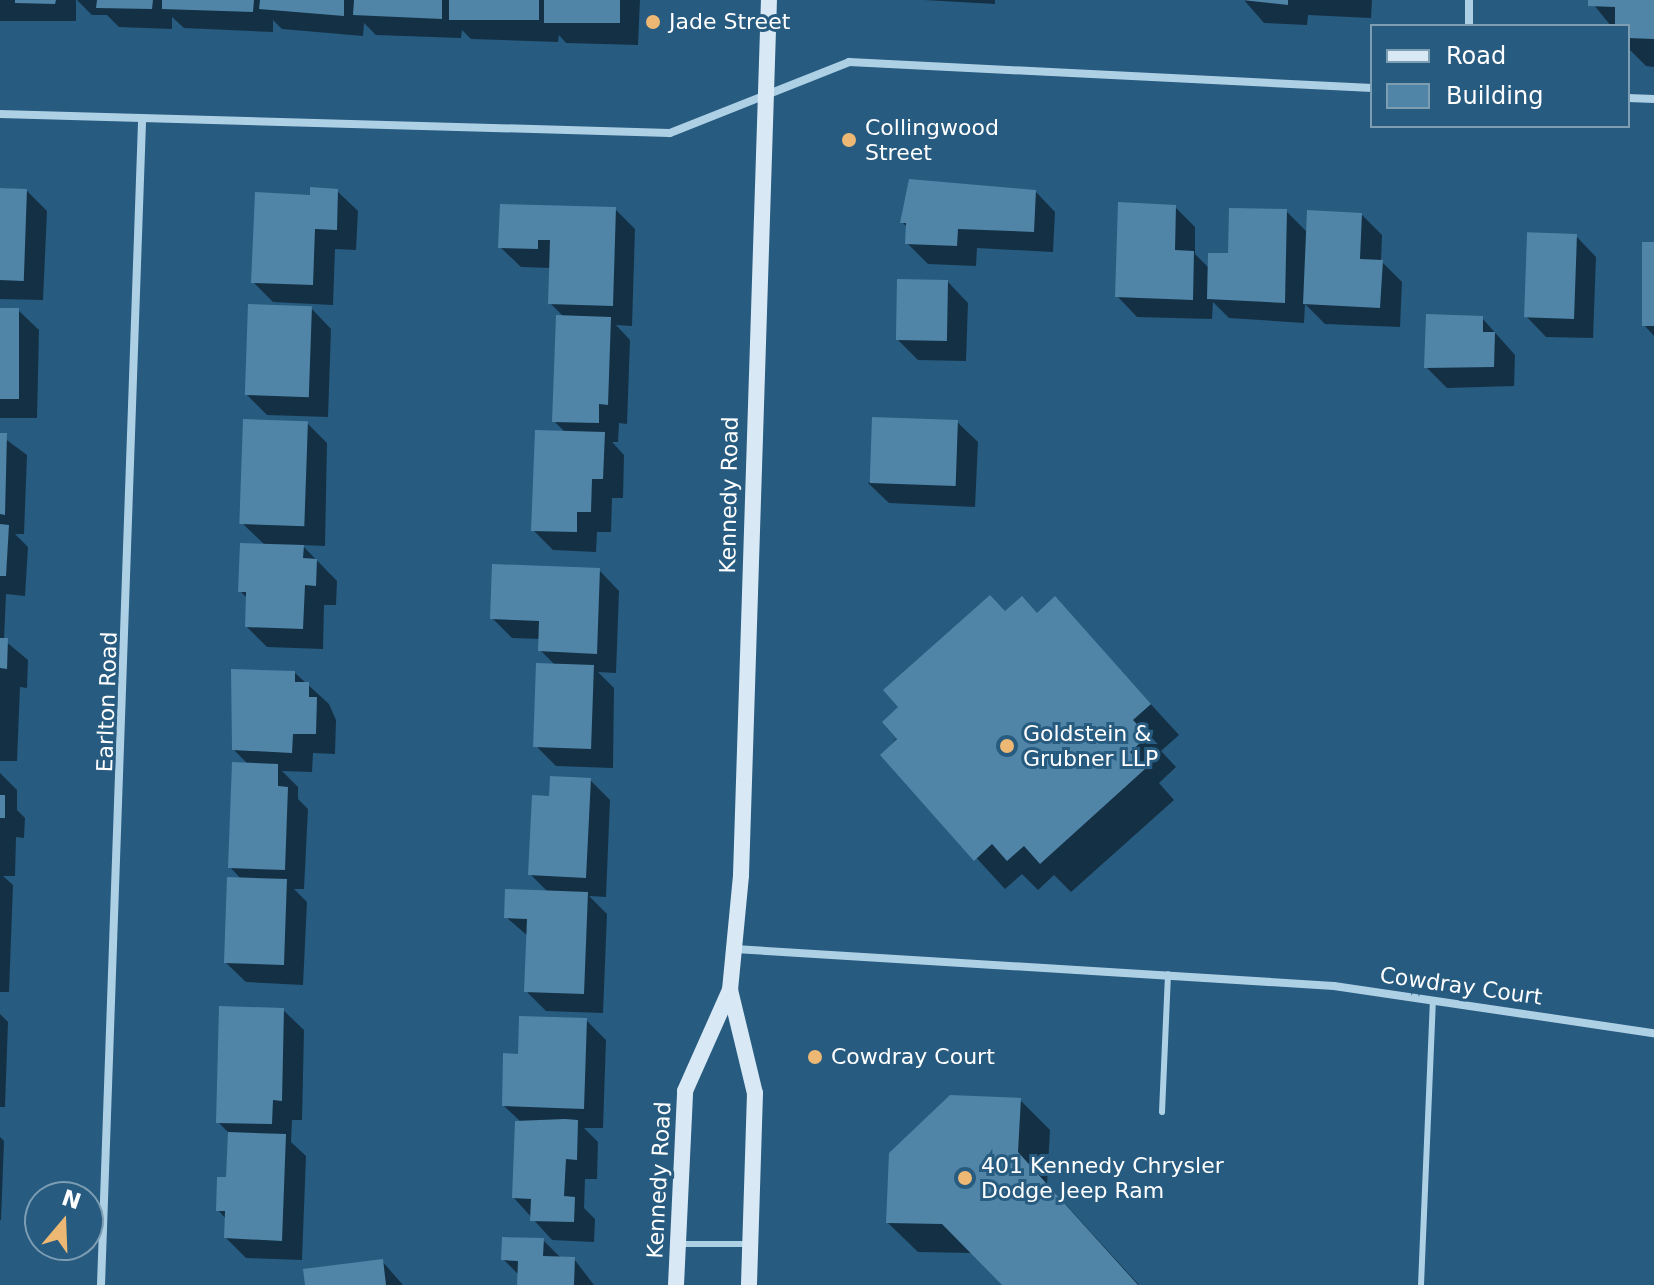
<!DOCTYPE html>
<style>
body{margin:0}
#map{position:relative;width:1654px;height:1285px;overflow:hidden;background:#275b80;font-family:"DejaVu Sans",sans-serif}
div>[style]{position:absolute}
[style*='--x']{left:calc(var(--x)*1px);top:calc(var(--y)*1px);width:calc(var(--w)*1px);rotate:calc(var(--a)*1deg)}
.shadow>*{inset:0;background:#0007;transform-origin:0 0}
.building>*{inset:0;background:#5085a8;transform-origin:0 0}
.lane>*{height:6px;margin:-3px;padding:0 3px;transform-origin:3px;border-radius:3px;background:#aed0e5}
.street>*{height:8px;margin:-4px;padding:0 4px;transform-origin:4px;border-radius:4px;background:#aed0e5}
.secondary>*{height:16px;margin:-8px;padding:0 8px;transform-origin:8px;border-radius:8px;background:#d8e9f5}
.dots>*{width:22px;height:22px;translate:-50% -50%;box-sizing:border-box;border:4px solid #275b80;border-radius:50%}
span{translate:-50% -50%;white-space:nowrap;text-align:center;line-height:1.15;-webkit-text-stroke:6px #275b80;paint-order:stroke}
.poi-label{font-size:22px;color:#fff}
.left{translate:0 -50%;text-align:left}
.street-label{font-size:22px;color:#fff}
.legend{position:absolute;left:1370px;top:24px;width:260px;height:104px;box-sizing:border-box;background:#275b80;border:2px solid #7d9db3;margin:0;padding:10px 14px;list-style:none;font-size:24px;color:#fff}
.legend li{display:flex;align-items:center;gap:16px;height:40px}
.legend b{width:40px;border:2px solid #7d9db3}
.north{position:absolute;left:24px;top:1181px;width:80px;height:80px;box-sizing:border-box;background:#275b80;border:2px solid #7d9db3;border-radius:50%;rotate:19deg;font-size:22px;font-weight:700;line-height:32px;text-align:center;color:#fff}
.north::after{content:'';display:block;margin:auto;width:28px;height:36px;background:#edb874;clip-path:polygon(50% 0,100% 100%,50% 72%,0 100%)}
</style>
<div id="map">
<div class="shadow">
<i style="left:0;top:0;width:76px;height:21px"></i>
<i style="clip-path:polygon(77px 0,640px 0,638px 45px,566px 43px,559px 35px,558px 42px,471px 39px,462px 30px,461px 38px,376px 35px,364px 23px,363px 36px,282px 29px,273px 20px,273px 32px,184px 28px,172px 17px,172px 29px,119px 27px,107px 15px,92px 15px)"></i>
<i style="clip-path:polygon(924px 0,995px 0,995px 4px)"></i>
<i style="clip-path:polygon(1244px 0,1372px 0,1371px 18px,1308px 15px,1307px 25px,1264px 23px)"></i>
<i style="clip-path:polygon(1590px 0,1654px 0,1654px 67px,1646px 66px,1628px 48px,1628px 26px,1611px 26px)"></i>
<i style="clip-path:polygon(0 188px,26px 190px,47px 211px,43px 300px,0 299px)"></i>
<i style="clip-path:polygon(337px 191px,358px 211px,356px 250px,335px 249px,333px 305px,273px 302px,253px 282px,312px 197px)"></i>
<i style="clip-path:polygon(1035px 191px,1055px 212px,1053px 252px,977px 248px,976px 266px,928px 264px,907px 243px,908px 228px,902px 222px)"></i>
<i style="clip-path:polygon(1175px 207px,1195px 227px,1195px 254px,1210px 269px,1286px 211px,1308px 233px,1362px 215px,1382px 235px,1381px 261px,1402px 282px,1400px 327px,1325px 324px,1305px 304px,1304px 323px,1229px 318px,1213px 302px,1212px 319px,1137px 317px,1117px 296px)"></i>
<i style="clip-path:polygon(615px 209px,635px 229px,632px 326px,616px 325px,630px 340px,627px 424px,619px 423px,618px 442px,612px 442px,624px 455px,623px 498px,612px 498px,611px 532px,597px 532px,596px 552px,553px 550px,533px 530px,566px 433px,554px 421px,565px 318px,550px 303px,551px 268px,521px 267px,500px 247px)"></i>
<i style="clip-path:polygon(1576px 236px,1596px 257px,1593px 338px,1546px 337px,1526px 316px)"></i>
<i style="clip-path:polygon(1654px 244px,1654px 336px,1644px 325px)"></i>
<i style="clip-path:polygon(948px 282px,968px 303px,966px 361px,918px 360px,897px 339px)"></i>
<i style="clip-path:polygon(311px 308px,331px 329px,328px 417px,267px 415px,247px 395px)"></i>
<i style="clip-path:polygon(0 310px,18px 310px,39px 330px,37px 418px,0 418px)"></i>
<i style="clip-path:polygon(1482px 318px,1515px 355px,1514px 386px,1447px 388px,1426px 367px)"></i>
<i style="clip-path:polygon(957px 422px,978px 442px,975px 507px,889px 503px,868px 483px)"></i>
<i style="clip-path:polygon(307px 423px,327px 443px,325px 546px,302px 545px,337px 581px,336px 605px,324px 605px,323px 649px,267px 647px,247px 627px,248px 599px,240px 591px,265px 545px,243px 524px)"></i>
<i style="clip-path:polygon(0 435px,27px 455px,24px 534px,15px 534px,28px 547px,25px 596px,6px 594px,4px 640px,28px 660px,27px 688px,20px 687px,17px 761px,0 761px)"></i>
<i style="clip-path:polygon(599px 570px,619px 591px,616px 673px,598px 672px,614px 688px,613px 768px,556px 766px,536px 746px,556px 666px,540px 650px,541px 639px,512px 638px,492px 618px)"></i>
<i style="clip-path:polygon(1055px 599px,1179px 735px,1161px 751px,1176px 767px,1159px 783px,1174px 800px,1071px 892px,1054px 875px,1038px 890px,1022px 874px,1005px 889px,882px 755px,1006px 613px,1038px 615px)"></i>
<i style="clip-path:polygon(295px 673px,329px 704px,336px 720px,335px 754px,313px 753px,312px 772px,282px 771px,298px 787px,298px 799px,308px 809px,304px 889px,294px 889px,307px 902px,303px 985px,246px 982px,225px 962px,242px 880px,230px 867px,249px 765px,234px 750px)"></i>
<i style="clip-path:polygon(0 773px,17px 790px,17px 810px,25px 818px,24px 838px,16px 837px,15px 876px,3px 876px,13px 885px,9px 992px,0 992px)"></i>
<i style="clip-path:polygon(590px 780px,610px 800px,606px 897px,589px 896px,607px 914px,603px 1013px,546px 1011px,526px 991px,529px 937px,506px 917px,548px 892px,530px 874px,551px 798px)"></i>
<i style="clip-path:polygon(283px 1010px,304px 1030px,302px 1120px,292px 1120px,291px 1142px,306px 1156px,302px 1260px,246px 1258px,226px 1238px,226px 1219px,218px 1210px,228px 1179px,230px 1134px,218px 1122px)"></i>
<i style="clip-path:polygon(0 1014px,8px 1022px,5px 1107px,0 1107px)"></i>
<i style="clip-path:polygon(586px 1020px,606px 1040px,603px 1128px,584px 1128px,598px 1142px,597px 1179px,585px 1179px,584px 1208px,595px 1219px,594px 1242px,552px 1240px,514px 1198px,521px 1122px,504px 1106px,520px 1056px)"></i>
<i style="clip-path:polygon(1020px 1100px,1050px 1130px,1047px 1184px,1139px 1285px,1003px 1285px,972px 1253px,918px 1252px,888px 1223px)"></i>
<i style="clip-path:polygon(0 1137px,4px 1141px,1px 1220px,0 1220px)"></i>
<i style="clip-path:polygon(543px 1240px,562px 1259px,574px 1259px,594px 1285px,519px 1285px,520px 1276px,503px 1259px)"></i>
<i style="clip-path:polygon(382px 1261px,403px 1285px,307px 1285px)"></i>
</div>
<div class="building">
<i style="clip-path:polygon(15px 0,56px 0,55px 4px,15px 3px)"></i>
<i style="clip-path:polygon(97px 0,153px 0,152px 9px,96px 8px)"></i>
<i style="clip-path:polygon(162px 0,254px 0,253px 12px,162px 9px)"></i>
<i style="clip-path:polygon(260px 0,344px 0,344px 16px,259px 9px)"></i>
<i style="clip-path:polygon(354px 0,442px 0,442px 19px,353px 15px)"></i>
<i style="left:449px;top:0;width:90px;height:20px"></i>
<i style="left:544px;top:0;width:76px;height:23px"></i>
<i style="clip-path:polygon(1242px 0,1288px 0,1288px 5px)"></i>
<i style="clip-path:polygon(1588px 0,1654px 0,1654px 39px,1628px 38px,1628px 26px,1615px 26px,1615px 7px,1588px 6px)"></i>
<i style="clip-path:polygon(909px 179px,1036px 190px,1034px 232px,958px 229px,957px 246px,905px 244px,906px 223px,900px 223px)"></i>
<i style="clip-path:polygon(310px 187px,338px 189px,337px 230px,315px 229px,313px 285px,251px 283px,255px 192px,310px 195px)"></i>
<i style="left:0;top:188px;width:27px;height:92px;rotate:2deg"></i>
<i style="clip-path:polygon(1118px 202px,1176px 205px,1175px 250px,1194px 251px,1193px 300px,1115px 297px)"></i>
<i style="clip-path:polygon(500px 204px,616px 207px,613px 306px,548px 304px,550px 240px,538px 240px,538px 249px,498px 248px)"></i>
<i style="clip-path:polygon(1229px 208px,1287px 209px,1285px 303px,1207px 299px,1208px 253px,1228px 253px)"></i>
<i style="clip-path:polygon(1307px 210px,1362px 213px,1360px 259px,1383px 260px,1380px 308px,1303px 304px)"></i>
<i style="left:1577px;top:234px;width:85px;height:50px;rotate:92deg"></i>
<i style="left:1642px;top:242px;width:12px;height:84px"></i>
<i style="left:897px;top:279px;width:51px;height:61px;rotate:1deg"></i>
<i style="left:248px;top:304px;width:64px;height:91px;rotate:2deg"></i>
<i style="left:0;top:308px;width:19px;height:91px"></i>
<i style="clip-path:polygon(1426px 314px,1483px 316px,1483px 332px,1495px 332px,1494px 367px,1424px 368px)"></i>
<i style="clip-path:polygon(556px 315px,611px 317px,608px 405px,599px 404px,599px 423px,552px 422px)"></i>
<i style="left:872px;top:417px;width:86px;height:66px;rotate:2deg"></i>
<i style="left:243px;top:419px;width:65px;height:105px;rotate:2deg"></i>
<i style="clip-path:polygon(535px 430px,605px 432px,603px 479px,592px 479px,591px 512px,577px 512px,577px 532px,531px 531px)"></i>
<i style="clip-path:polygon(0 433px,7px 433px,5px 515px,0 514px)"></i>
<i style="clip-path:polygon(0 524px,9px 525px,6px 576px,0 576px)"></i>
<i style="clip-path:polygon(240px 543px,304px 545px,303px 558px,317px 559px,316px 586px,305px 585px,303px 629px,245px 627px,246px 592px,238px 592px)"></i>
<i style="clip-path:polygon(492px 564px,600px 568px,597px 654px,538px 651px,539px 621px,490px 619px)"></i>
<i style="clip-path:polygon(990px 595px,1005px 611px,1022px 596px,1037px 613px,1055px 596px,1151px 704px,1133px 720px,1148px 736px,1130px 752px,1145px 769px,1040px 864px,1024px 846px,1007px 861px,992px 844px,974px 861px,880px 755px,897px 739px,882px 722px,898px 707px,883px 690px)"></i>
<i style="clip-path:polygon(0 638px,8px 638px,7px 669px,0 668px)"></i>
<i style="left:536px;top:663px;width:58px;height:84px;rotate:2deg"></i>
<i style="clip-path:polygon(231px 669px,295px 671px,295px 682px,309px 682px,309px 697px,317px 697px,316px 734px,293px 734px,292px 753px,232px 750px)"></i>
<i style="clip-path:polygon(232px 762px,278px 764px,278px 786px,288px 787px,285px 870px,228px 868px)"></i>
<i style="clip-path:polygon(550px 776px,591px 778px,586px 878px,528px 875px,532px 795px,549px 796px)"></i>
<i style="left:0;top:795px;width:5px;height:23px"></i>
<i style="left:227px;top:877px;width:60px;height:86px;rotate:2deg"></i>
<i style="clip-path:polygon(505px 889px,588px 892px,584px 994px,524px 992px,527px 919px,504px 918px)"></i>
<i style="clip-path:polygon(219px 1006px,284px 1008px,282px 1101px,273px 1100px,272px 1124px,216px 1123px)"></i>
<i style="clip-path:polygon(519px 1016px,587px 1018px,584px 1109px,502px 1106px,503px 1053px,518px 1054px)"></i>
<i style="clip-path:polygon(950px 1095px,1021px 1098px,1018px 1152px,1138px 1285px,1002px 1285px,942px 1224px,886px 1223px,889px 1153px)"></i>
<i style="clip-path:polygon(565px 1119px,578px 1120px,577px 1160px,566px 1159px,564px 1196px,575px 1197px,574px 1222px,530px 1221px,531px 1199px,512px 1198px,515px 1121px)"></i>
<i style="clip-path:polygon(228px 1132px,286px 1134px,282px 1241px,224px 1238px,225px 1211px,216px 1211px,217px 1177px,226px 1177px)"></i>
<i style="clip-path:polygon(502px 1237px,544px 1238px,543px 1256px,575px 1257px,574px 1285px,517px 1285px,518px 1261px,501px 1260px)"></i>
<i style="clip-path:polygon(383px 1259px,386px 1285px,305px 1285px,303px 1269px)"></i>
</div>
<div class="lane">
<i style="--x:1162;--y:1112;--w:138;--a:-87.5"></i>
<i style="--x:681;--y:1244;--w:69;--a:0"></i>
<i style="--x:1421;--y:1285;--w:284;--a:-87.6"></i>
</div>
<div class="street">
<i style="--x:1469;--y:26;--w:26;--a:-90"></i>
<i style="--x:1628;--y:98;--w:26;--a:2"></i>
<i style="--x:0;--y:114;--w:670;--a:1.62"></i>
<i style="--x:670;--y:133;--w:193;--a:-21.6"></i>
<i style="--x:849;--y:62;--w:524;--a:2.85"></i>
<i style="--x:735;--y:949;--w:600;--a:3.53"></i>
<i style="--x:1334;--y:986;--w:323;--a:8.4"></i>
<i style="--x:101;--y:1285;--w:1166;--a:-87.98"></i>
</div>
<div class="secondary">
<i style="--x:730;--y:990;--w:106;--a:76.4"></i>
<i style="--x:755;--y:1093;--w:192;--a:91.8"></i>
<i style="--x:676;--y:1285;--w:194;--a:-87.3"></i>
<i style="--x:685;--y:1091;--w:111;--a:-66"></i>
<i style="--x:730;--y:990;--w:116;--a:-84.5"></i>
<i style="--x:741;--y:875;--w:875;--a:-88.17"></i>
</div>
<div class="dots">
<i style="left:653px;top:22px;background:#edb874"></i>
<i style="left:849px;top:140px;background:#edb874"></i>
<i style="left:1007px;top:746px;background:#edb874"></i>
<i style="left:815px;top:1057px;background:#edb874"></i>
<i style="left:965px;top:1178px;background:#edb874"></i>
</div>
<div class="poi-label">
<span class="left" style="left:669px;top:22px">Jade Street</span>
<span class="left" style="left:865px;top:140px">Collingwood<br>Street</span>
<span class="left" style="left:1023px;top:746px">Goldstein &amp;<br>Grubner LLP</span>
<span class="left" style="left:831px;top:1057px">Cowdray Court</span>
<span class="left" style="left:981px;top:1178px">401 Kennedy Chrysler<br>Dodge Jeep Ram</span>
</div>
<div class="street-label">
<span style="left:729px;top:495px;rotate:-89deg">Kennedy Road</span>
<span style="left:107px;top:702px;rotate:-88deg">Earlton Road</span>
<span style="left:1461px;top:986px;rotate:8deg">Cowdray Court</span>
<span style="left:659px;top:1180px;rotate:-87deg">Kennedy Road</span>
</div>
<ul class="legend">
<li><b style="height:10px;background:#d8e9f5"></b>Road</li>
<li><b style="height:22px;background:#5085a8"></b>Building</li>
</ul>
<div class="north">N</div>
</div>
